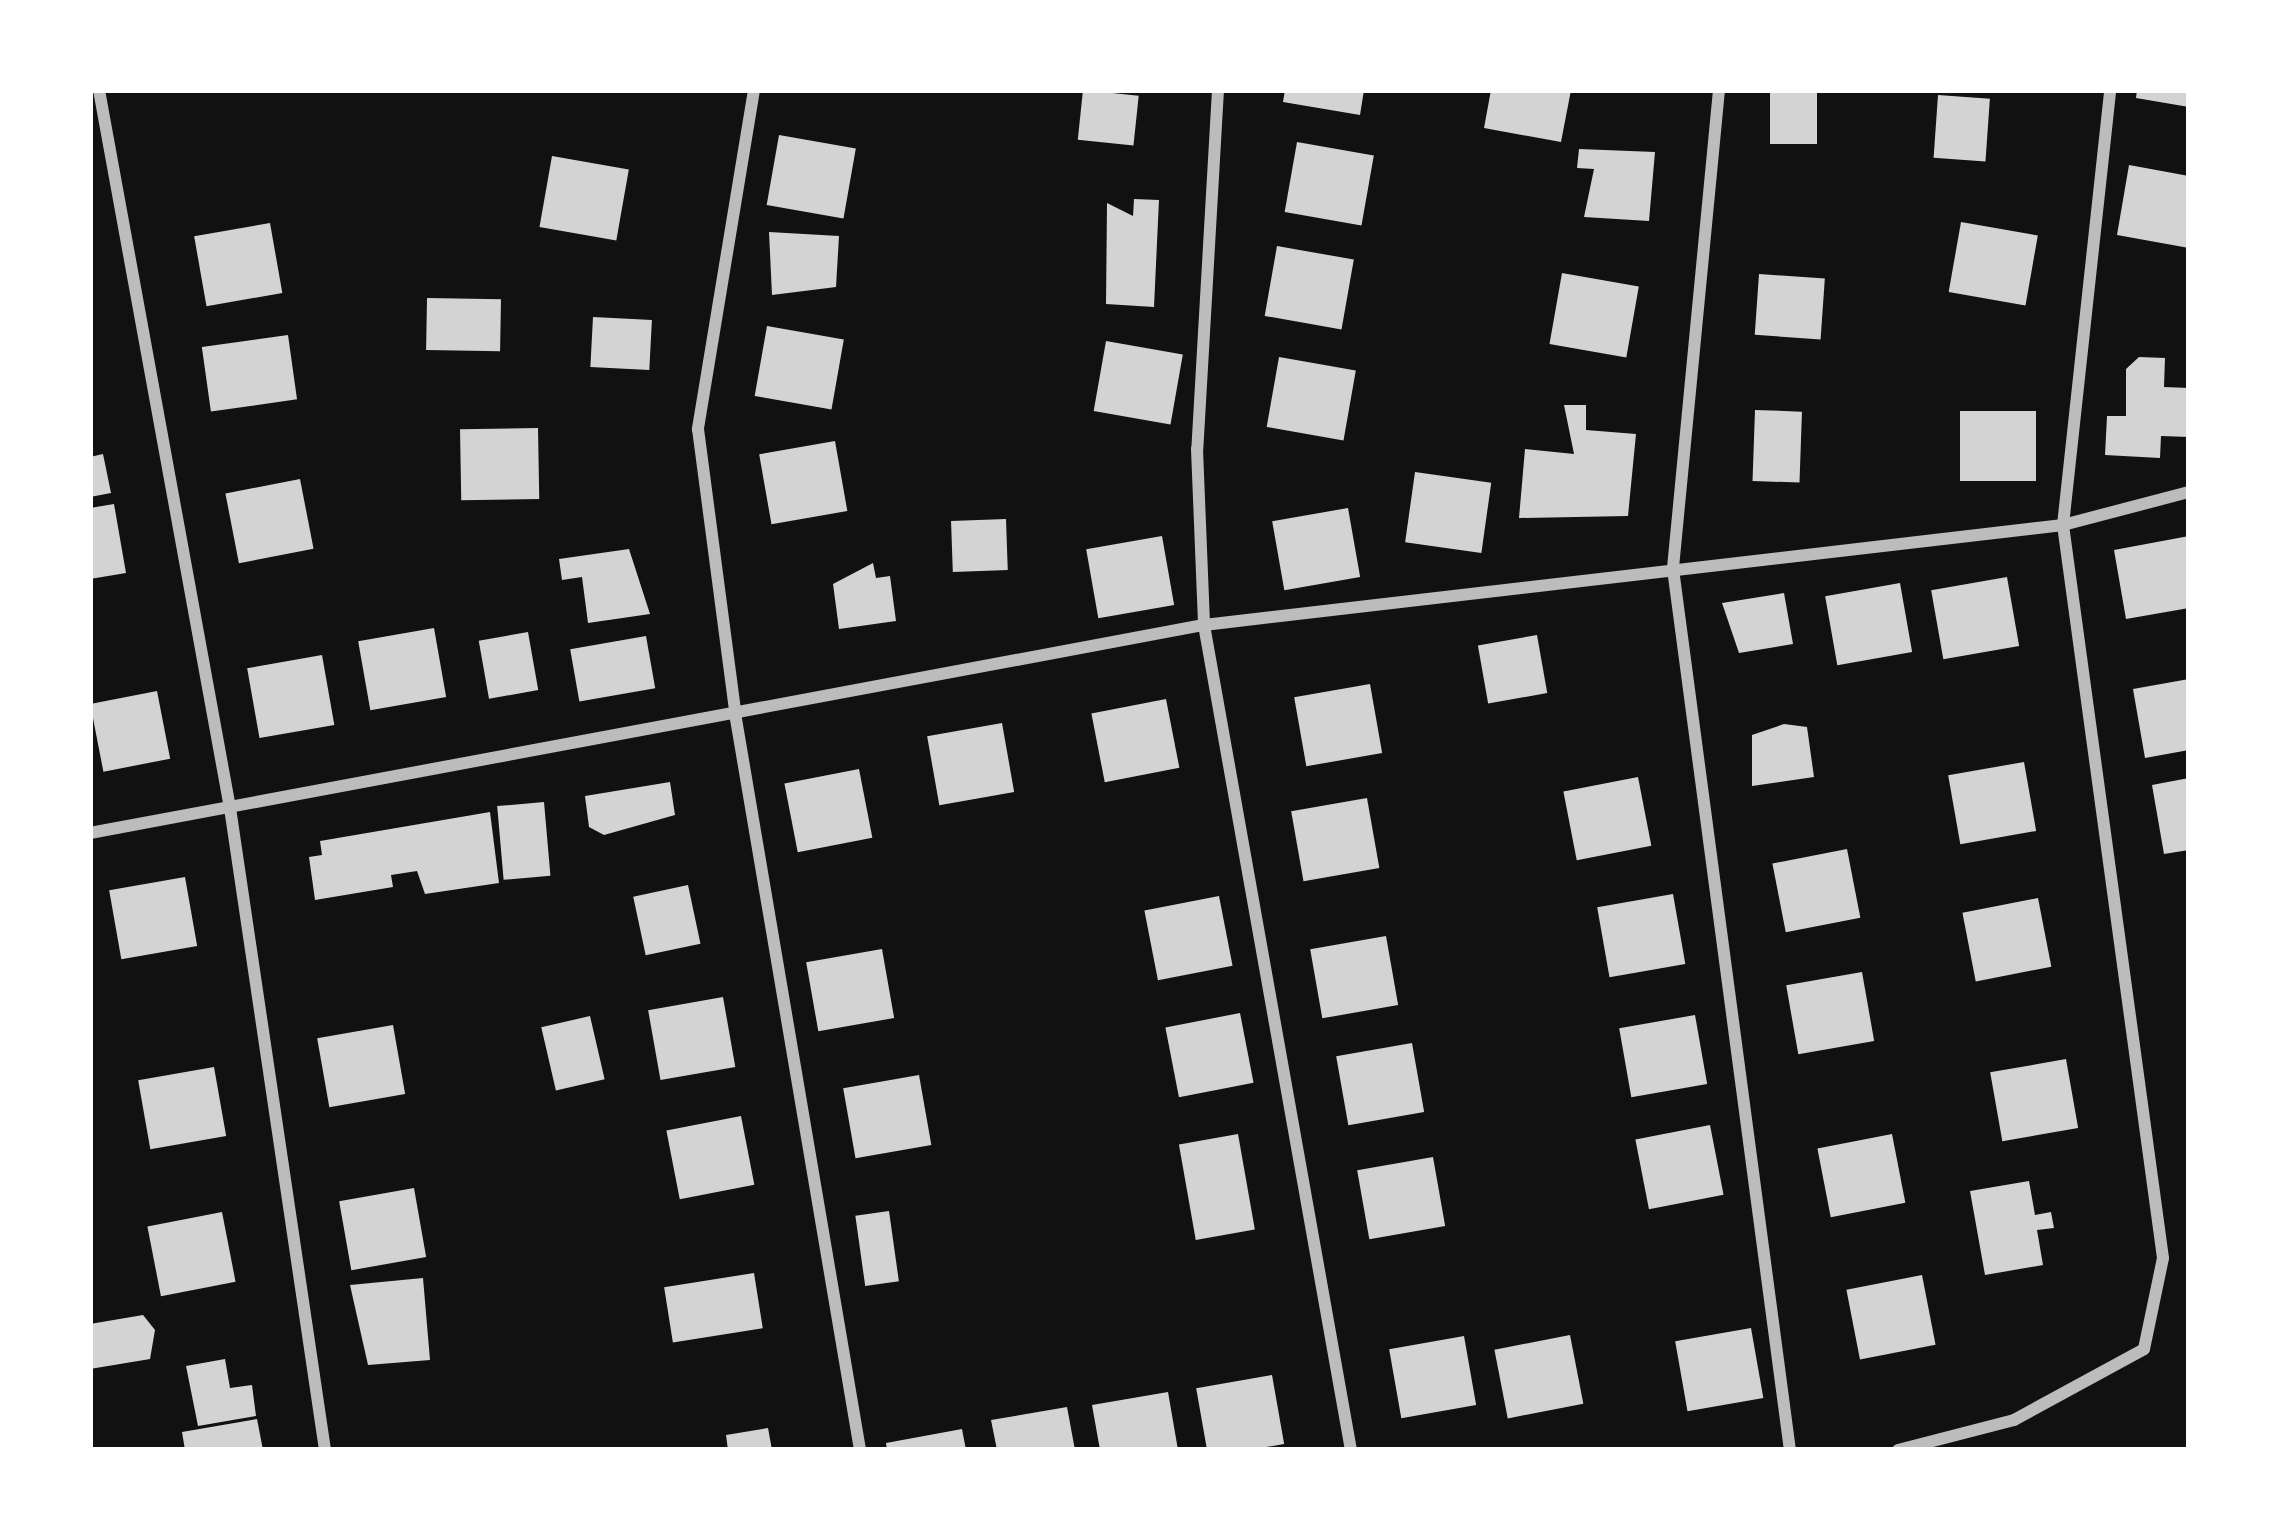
<!DOCTYPE html>
<style>
body{margin:0}
#map{position:relative;width:2279px;height:1540px;overflow:hidden;background:#111;font-family:Arial,sans-serif}
div>[style]{position:absolute}
[style*='--x']{left:calc(var(--x)*1px);top:calc(var(--y)*1px);width:calc(var(--w)*1px);rotate:calc(var(--a)*1deg)}
.building>*{inset:0;background:#d3d3d3;transform-origin:0 0}
.minor>*{height:12px;margin:-6px;padding:0 6px;transform-origin:6px;border-radius:6px;background:#bcbcbc}
span{translate:-50% -50%;white-space:nowrap;text-align:center;line-height:1.15;-webkit-text-stroke:10px #fff;paint-order:stroke}
.frame{position:absolute;inset:0;border:93px solid #fff;pointer-events:none}
</style>
<div id="map">
<div class="building">
<i style="left:1083px;top:90px;width:56px;height:50px;rotate:6deg"></i>
<i style="clip-path:polygon(1285px 90px,1364px 90px,1360px 115px,1283px 102px)"></i>
<i style="clip-path:polygon(1491px 90px,1571px 90px,1561px 142px,1484px 128px)"></i>
<i style="left:1770px;top:90px;width:47px;height:54px"></i>
<i style="clip-path:polygon(2137px 90px,2189px 90px,2189px 107px,2136px 98px)"></i>
<i style="left:1938px;top:95px;width:52px;height:63px;rotate:4deg"></i>
<i style="left:779px;top:135px;width:78px;height:71px;rotate:10deg"></i>
<i style="left:1297px;top:142px;width:78px;height:71px;rotate:10deg"></i>
<i style="clip-path:polygon(1579px 149px,1655px 152px,1649px 221px,1584px 217px,1594px 169px,1577px 168px)"></i>
<i style="left:552px;top:156px;width:78px;height:72px;rotate:10deg"></i>
<i style="clip-path:polygon(2129px 165px,2189px 176px,2189px 248px,2117px 235px)"></i>
<i style="clip-path:polygon(1134px 199px,1159px 200px,1154px 307px,1106px 304px,1107px 203px,1133px 216px)"></i>
<i style="left:1961px;top:222px;width:78px;height:71px;rotate:10deg"></i>
<i style="left:270px;top:223px;width:71px;height:77px;rotate:80deg"></i>
<i style="clip-path:polygon(769px 232px,839px 236px,836px 287px,772px 295px)"></i>
<i style="left:1277px;top:246px;width:78px;height:71px;rotate:10deg"></i>
<i style="left:1562px;top:273px;width:78px;height:72px;rotate:10deg"></i>
<i style="left:1759px;top:274px;width:66px;height:61px;rotate:4deg"></i>
<i style="left:427px;top:298px;width:74px;height:52px;rotate:1deg"></i>
<i style="left:593px;top:317px;width:59px;height:50px;rotate:3deg"></i>
<i style="left:767px;top:326px;width:78px;height:71px;rotate:10deg"></i>
<i style="left:288px;top:335px;width:65px;height:87px;rotate:82deg"></i>
<i style="left:1106px;top:341px;width:78px;height:71px;rotate:10deg"></i>
<i style="left:1279px;top:357px;width:78px;height:71px;rotate:10deg"></i>
<i style="clip-path:polygon(2139px 357px,2165px 358px,2164px 387px,2189px 388px,2189px 437px,2161px 436px,2160px 458px,2105px 455px,2107px 416px,2126px 416px,2126px 369px)"></i>
<i style="clip-path:polygon(1564px 405px,1586px 405px,1586px 430px,1636px 434px,1628px 516px,1519px 518px,1525px 449px,1574px 454px)"></i>
<i style="left:1755px;top:410px;width:47px;height:71px;rotate:2deg"></i>
<i style="left:1960px;top:411px;width:76px;height:70px"></i>
<i style="left:538px;top:428px;width:71px;height:78px;rotate:89deg"></i>
<i style="left:835px;top:441px;width:71px;height:77px;rotate:80deg"></i>
<i style="clip-path:polygon(103px 454px,111px 493px,90px 497px,90px 457px)"></i>
<i style="left:1415px;top:472px;width:77px;height:71px;rotate:8deg"></i>
<i style="left:300px;top:479px;width:71px;height:76px;rotate:79deg"></i>
<i style="clip-path:polygon(114px 504px,126px 573px,90px 579px,90px 508px)"></i>
<i style="left:1348px;top:508px;width:70px;height:77px;rotate:80deg"></i>
<i style="left:1006px;top:519px;width:51px;height:55px;rotate:88deg"></i>
<i style="left:1162px;top:536px;width:70px;height:77px;rotate:80deg"></i>
<i style="clip-path:polygon(2189px 536px,2189px 608px,2126px 619px,2114px 550px)"></i>
<i style="clip-path:polygon(629px 549px,650px 614px,588px 623px,582px 577px,562px 580px,559px 559px)"></i>
<i style="clip-path:polygon(873px 563px,876px 578px,890px 576px,896px 621px,839px 629px,833px 584px)"></i>
<i style="left:2007px;top:577px;width:70px;height:77px;rotate:80deg"></i>
<i style="left:1900px;top:583px;width:70px;height:76px;rotate:80deg"></i>
<i style="clip-path:polygon(1784px 593px,1793px 644px,1739px 653px,1722px 603px)"></i>
<i style="left:434px;top:628px;width:70px;height:77px;rotate:80deg"></i>
<i style="left:528px;top:632px;width:59px;height:50px;rotate:80deg"></i>
<i style="left:1537px;top:635px;width:59px;height:60px;rotate:80deg"></i>
<i style="left:646px;top:636px;width:53px;height:77px;rotate:80deg"></i>
<i style="left:322px;top:655px;width:71px;height:76px;rotate:80deg"></i>
<i style="clip-path:polygon(2189px 679px,2189px 750px,2145px 758px,2133px 689px)"></i>
<i style="left:1370px;top:684px;width:70px;height:77px;rotate:80deg"></i>
<i style="left:157px;top:691px;width:69px;height:68px;rotate:79deg"></i>
<i style="left:1166px;top:699px;width:70px;height:76px;rotate:79deg"></i>
<i style="left:1002px;top:723px;width:70px;height:76px;rotate:80deg"></i>
<i style="clip-path:polygon(1784px 724px,1807px 727px,1814px 777px,1752px 786px,1752px 735px)"></i>
<i style="left:2024px;top:762px;width:70px;height:77px;rotate:80deg"></i>
<i style="left:859px;top:769px;width:70px;height:76px;rotate:79deg"></i>
<i style="left:1638px;top:777px;width:70px;height:76px;rotate:79deg"></i>
<i style="clip-path:polygon(2189px 778px,2189px 850px,2164px 854px,2152px 785px)"></i>
<i style="clip-path:polygon(670px 782px,675px 815px,604px 835px,589px 827px,585px 796px)"></i>
<i style="left:1367px;top:798px;width:71px;height:77px;rotate:80deg"></i>
<i style="left:544px;top:802px;width:74px;height:47px;rotate:85deg"></i>
<i style="clip-path:polygon(490px 812px,499px 883px,425px 894px,417px 871px,391px 875px,393px 887px,315px 900px,309px 857px,322px 855px,320px 841px)"></i>
<i style="left:1847px;top:849px;width:70px;height:76px;rotate:79deg"></i>
<i style="left:185px;top:877px;width:70px;height:77px;rotate:80deg"></i>
<i style="left:688px;top:885px;width:60px;height:56px;rotate:78deg"></i>
<i style="left:1673px;top:894px;width:71px;height:77px;rotate:80deg"></i>
<i style="left:1219px;top:896px;width:71px;height:76px;rotate:79deg"></i>
<i style="left:2038px;top:898px;width:70px;height:77px;rotate:79deg"></i>
<i style="left:1386px;top:936px;width:70px;height:77px;rotate:80deg"></i>
<i style="left:882px;top:949px;width:70px;height:77px;rotate:80deg"></i>
<i style="left:1862px;top:972px;width:70px;height:77px;rotate:80deg"></i>
<i style="left:723px;top:997px;width:71px;height:76px;rotate:80deg"></i>
<i style="left:1240px;top:1013px;width:71px;height:76px;rotate:79deg"></i>
<i style="left:1695px;top:1015px;width:70px;height:77px;rotate:80deg"></i>
<i style="left:590px;top:1016px;width:65px;height:50px;rotate:77deg"></i>
<i style="left:393px;top:1025px;width:70px;height:77px;rotate:80deg"></i>
<i style="left:1412px;top:1043px;width:70px;height:77px;rotate:80deg"></i>
<i style="left:2066px;top:1059px;width:70px;height:77px;rotate:80deg"></i>
<i style="left:214px;top:1067px;width:70px;height:77px;rotate:80deg"></i>
<i style="left:919px;top:1075px;width:71px;height:77px;rotate:80deg"></i>
<i style="left:741px;top:1116px;width:70px;height:76px;rotate:79deg"></i>
<i style="left:1710px;top:1125px;width:71px;height:76px;rotate:79deg"></i>
<i style="left:1238px;top:1134px;width:97px;height:60px;rotate:80deg"></i>
<i style="left:1892px;top:1134px;width:70px;height:76px;rotate:79deg"></i>
<i style="left:1433px;top:1157px;width:70px;height:77px;rotate:80deg"></i>
<i style="clip-path:polygon(2029px 1181px,2035px 1215px,2051px 1212px,2054px 1228px,2037px 1230px,2043px 1265px,1985px 1275px,1970px 1191px)"></i>
<i style="left:414px;top:1188px;width:70px;height:76px;rotate:80deg"></i>
<i style="left:889px;top:1211px;width:71px;height:34px;rotate:82deg"></i>
<i style="left:222px;top:1212px;width:71px;height:76px;rotate:79deg"></i>
<i style="left:754px;top:1273px;width:56px;height:91px;rotate:81deg"></i>
<i style="left:1922px;top:1275px;width:71px;height:77px;rotate:79deg"></i>
<i style="clip-path:polygon(423px 1278px,430px 1360px,368px 1365px,350px 1285px)"></i>
<i style="clip-path:polygon(143px 1315px,155px 1330px,150px 1359px,90px 1369px,90px 1324px)"></i>
<i style="left:1751px;top:1328px;width:71px;height:77px;rotate:80deg"></i>
<i style="left:1570px;top:1335px;width:70px;height:77px;rotate:79deg"></i>
<i style="left:1464px;top:1336px;width:70px;height:76px;rotate:80deg"></i>
<i style="clip-path:polygon(225px 1359px,230px 1388px,252px 1385px,256px 1416px,198px 1426px,186px 1366px)"></i>
<i style="left:1272px;top:1375px;width:70px;height:77px;rotate:80deg"></i>
<i style="clip-path:polygon(1168px 1392px,1178px 1450px,1100px 1450px,1092px 1405px)"></i>
<i style="clip-path:polygon(1067px 1407px,1075px 1450px,997px 1450px,991px 1420px)"></i>
<i style="clip-path:polygon(257px 1419px,263px 1450px,185px 1450px,182px 1432px)"></i>
<i style="clip-path:polygon(768px 1428px,772px 1450px,728px 1450px,726px 1435px)"></i>
<i style="clip-path:polygon(962px 1429px,966px 1450px,887px 1450px,886px 1443px)"></i>
</div>
<div class="minor">
<i style="--x:99;--y:90;--w:730;--a:79.66"></i>
<i style="--x:230;--y:808;--w:649;--a:81.58"></i>
<i style="--x:754;--y:90;--w:344;--a:99.4"></i>
<i style="--x:698;--y:429;--w:292;--a:82.5"></i>
<i style="--x:736;--y:719;--w:741;--a:80.37"></i>
<i style="--x:1218;--y:90;--w:360;--a:93.3"></i>
<i style="--x:1197;--y:449;--w:176;--a:87.7"></i>
<i style="--x:1204;--y:625;--w:838;--a:79.9"></i>
<i style="--x:1719;--y:90;--w:481;--a:95.5"></i>
<i style="--x:1673;--y:569;--w:889;--a:82.44"></i>
<i style="--x:90;--y:833;--w:1133;--a:-10.58"></i>
<i style="--x:1204;--y:625;--w:865;--a:-6.64"></i>
<i style="--x:2063;--y:525;--w:130;--a:-14.7"></i>
<i style="--x:1898;--y:1450;--w:120;--a:-14.5"></i>
<i style="--x:2014;--y:1420;--w:148;--a:-28.6"></i>
<i style="--x:2144;--y:1349;--w:93;--a:-78.2"></i>
<i style="--x:2163;--y:1258;--w:740;--a:-97.77"></i>
<i style="--x:2063;--y:525;--w:438;--a:-83.8"></i>
</div>
<div class="frame"></div>
</div>
